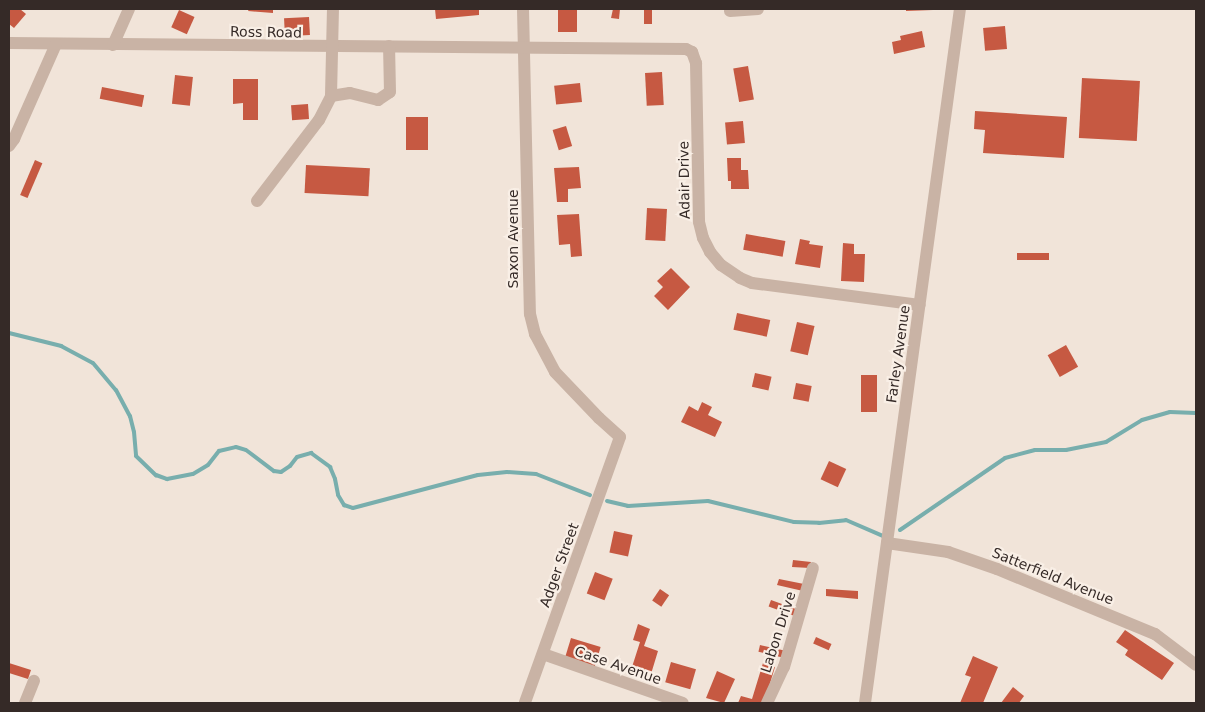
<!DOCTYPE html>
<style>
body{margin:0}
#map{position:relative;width:1205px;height:712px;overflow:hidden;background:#f1e4d9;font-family:"DejaVu Sans",sans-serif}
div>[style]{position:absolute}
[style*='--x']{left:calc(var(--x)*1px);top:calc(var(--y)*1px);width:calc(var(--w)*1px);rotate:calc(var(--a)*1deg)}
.stream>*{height:4px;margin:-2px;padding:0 2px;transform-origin:2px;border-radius:2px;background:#78aead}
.building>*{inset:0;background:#c65942;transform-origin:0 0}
.minor>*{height:12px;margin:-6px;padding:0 6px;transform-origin:6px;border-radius:6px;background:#c9b3a5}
span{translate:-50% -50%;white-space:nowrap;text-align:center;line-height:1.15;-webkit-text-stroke:4.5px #f9efe6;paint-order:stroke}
.street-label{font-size:14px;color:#352a27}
.frame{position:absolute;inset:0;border:10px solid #352a27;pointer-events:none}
</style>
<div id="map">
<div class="stream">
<i style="--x:9;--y:333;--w:54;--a:14"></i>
<i style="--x:61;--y:346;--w:36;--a:28"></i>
<i style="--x:93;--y:363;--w:35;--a:50"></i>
<i style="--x:116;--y:390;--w:30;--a:62"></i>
<i style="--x:130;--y:416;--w:16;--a:76"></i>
<i style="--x:134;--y:432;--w:24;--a:85"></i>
<i style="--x:136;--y:456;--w:28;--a:44"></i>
<i style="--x:156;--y:475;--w:12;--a:20"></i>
<i style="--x:167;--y:479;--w:26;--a:-11"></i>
<i style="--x:193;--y:474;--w:17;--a:-31"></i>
<i style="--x:208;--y:465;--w:18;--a:-52"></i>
<i style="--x:219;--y:451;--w:17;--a:-13"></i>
<i style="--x:236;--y:447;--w:10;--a:17"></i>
<i style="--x:246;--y:450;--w:35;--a:37"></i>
<i style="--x:274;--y:471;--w:7;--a:8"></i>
<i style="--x:281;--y:472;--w:11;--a:-34"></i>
<i style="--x:290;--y:466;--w:11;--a:-52"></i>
<i style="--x:297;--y:457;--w:15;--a:-16"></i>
<i style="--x:311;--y:453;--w:24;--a:36"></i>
<i style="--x:330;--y:467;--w:13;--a:67"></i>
<i style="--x:335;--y:479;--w:16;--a:79"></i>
<i style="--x:338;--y:495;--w:12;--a:59"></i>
<i style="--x:344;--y:505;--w:9;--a:18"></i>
<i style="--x:353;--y:508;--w:129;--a:-14.8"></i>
<i style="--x:478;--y:475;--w:29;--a:-6"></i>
<i style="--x:507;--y:472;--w:29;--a:4"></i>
<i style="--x:536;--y:474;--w:58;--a:21.3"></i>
<i style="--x:607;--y:501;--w:22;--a:13"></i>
<i style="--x:628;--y:506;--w:80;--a:-3.6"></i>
<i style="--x:708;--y:501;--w:89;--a:13.7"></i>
<i style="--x:794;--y:522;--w:25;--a:2"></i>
<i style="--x:819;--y:523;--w:27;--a:-6"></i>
<i style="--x:846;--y:520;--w:40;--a:23.4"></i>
<i style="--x:900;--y:530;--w:127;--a:-34.4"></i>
<i style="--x:1005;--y:458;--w:31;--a:-15"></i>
<i style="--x:1035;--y:450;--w:31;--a:0"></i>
<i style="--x:1066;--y:450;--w:41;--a:-11.3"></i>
<i style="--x:1106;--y:442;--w:42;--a:-31.4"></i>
<i style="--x:1142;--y:420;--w:29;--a:-16"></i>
<i style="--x:1170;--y:412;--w:26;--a:2"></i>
</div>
<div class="building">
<i style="clip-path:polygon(9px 9px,20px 9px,26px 14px,14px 28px,9px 24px)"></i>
<i style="clip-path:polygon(249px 9px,273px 9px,273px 13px,248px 11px)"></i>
<i style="clip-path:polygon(435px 9px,479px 9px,479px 15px,436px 19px)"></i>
<i style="left:558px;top:9px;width:19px;height:23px"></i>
<i style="clip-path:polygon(613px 9px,620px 9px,619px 19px,611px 18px)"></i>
<i style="left:644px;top:9px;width:8px;height:15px"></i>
<i style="clip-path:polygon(906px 9px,933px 9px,933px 10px,906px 11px)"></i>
<i style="left:179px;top:10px;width:17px;height:19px;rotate:24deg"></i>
<i style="left:309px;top:17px;width:18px;height:25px;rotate:87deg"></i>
<i style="left:1005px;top:26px;width:23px;height:22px;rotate:85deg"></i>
<i style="clip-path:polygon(922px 31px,925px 47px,894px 54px,892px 42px,901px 40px,900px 36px)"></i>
<i style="left:748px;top:66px;width:34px;height:15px;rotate:80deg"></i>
<i style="left:662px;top:72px;width:33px;height:17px;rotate:87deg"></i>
<i style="left:175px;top:75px;width:18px;height:29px;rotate:6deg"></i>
<i style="left:1082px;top:78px;width:58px;height:60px;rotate:3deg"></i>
<i style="clip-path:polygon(233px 79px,258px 79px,258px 120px,243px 120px,243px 103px,233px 104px)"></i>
<i style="left:580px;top:83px;width:19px;height:26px;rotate:84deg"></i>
<i style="left:102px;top:87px;width:43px;height:12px;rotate:11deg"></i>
<i style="left:308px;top:104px;width:15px;height:17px;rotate:86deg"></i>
<i style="clip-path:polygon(975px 111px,1067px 117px,1064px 158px,983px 153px,985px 130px,974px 129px)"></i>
<i style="left:406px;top:117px;width:22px;height:33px"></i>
<i style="left:743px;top:121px;width:22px;height:18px;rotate:85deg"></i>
<i style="left:566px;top:126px;width:21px;height:14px;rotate:73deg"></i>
<i style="clip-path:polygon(727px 158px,741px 158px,741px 170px,748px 170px,749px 189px,731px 189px,731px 181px,728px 181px)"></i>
<i style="left:35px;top:160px;width:8px;height:38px;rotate:23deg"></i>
<i style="left:306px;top:165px;width:64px;height:28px;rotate:3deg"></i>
<i style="clip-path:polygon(579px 167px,581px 188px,568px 189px,568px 202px,557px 202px,554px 168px)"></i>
<i style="left:647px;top:208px;width:20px;height:32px;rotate:3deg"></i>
<i style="clip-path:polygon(579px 214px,582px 256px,571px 257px,570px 244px,559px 245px,557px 215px)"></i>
<i style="left:746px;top:234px;width:40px;height:16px;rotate:10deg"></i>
<i style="clip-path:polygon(800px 239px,810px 241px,809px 244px,823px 246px,820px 268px,795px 264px)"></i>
<i style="clip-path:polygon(843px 243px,854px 244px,854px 254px,865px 254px,864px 282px,841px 281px)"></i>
<i style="left:1049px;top:253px;width:7px;height:32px;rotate:90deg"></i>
<i style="clip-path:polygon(671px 268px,690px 287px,668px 310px,654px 296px,663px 287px,657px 281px)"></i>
<i style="left:737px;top:313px;width:34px;height:17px;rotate:12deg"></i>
<i style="left:797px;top:322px;width:18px;height:30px;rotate:13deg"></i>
<i style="left:1066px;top:345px;width:25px;height:21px;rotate:61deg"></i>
<i style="left:755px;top:373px;width:17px;height:14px;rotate:13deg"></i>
<i style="left:861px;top:375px;width:16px;height:37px"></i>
<i style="left:796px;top:383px;width:16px;height:16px;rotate:11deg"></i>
<i style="clip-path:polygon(702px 402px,712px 407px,708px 415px,722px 422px,715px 437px,681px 422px,689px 406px,698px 411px)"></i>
<i style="left:829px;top:461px;width:19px;height:20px;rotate:25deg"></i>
<i style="left:614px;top:531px;width:19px;height:22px;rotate:12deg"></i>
<i style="clip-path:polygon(793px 560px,811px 562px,810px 568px,792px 567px)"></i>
<i style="left:595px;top:572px;width:19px;height:23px;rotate:21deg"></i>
<i style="clip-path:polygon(779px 579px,804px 584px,803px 591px,777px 585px)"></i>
<i style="left:660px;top:589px;width:11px;height:14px;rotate:34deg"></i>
<i style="clip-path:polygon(826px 589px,858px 591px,858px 599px,826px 596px)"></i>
<i style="left:771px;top:600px;width:27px;height:7px;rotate:20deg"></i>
<i style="clip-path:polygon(638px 624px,650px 629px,644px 646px,658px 651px,651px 674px,632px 667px,640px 642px,633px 640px)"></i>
<i style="clip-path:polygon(1125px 630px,1174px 663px,1162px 680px,1125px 655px,1128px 650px,1116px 642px)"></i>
<i style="left:816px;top:637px;width:17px;height:7px;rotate:24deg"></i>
<i style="left:571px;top:638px;width:31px;height:20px;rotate:17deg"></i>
<i style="left:760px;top:645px;width:26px;height:7px;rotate:13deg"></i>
<i style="clip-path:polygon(973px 656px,998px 667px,983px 703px,960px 703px,971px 677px,965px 675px)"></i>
<i style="left:671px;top:662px;width:26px;height:21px;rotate:16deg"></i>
<i style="clip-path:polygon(9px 663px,31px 670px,28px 679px,9px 673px)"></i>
<i style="clip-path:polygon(763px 663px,775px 667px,764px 703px,738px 703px,741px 696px,752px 699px)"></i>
<i style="clip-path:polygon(717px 671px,735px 679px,724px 703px,706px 698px)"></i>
<i style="clip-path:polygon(1013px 687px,1024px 696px,1019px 703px,1001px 703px)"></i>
</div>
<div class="minor">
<i style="--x:523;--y:9;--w:305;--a:88.7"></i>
<i style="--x:530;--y:314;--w:21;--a:76"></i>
<i style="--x:535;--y:334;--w:43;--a:62.2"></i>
<i style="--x:555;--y:372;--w:64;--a:46.3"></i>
<i style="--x:599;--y:418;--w:28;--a:42"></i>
<i style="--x:620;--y:437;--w:282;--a:109.7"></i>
<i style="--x:730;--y:11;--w:28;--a:-4"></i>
<i style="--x:9;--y:43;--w:677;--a:0.51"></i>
<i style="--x:686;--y:49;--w:7;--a:27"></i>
<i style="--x:692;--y:52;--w:12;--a:70"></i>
<i style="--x:696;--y:63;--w:159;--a:88.9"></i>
<i style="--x:699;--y:222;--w:16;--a:76"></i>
<i style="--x:703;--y:238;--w:16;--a:63"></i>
<i style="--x:710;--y:252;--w:17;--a:50"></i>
<i style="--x:721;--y:265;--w:23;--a:34"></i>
<i style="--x:740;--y:278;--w:13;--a:23"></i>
<i style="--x:752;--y:283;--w:169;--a:7.5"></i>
<i style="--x:113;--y:45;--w:39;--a:-66"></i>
<i style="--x:331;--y:96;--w:87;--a:-88.7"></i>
<i style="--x:9;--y:146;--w:9;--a:-54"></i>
<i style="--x:14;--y:139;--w:104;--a:-66.1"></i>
<i style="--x:257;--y:201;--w:102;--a:-52.6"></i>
<i style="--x:319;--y:120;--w:27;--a:-63"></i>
<i style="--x:331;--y:96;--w:19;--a:-9"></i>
<i style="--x:350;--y:93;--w:29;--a:14"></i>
<i style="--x:378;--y:100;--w:14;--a:-34"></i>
<i style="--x:390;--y:92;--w:46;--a:-91.2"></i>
<i style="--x:887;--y:543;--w:62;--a:8.4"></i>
<i style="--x:948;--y:552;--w:52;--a:19.1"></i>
<i style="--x:997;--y:569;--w:171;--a:22.4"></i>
<i style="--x:1155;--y:634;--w:51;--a:37.1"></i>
<i style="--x:543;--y:654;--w:148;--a:19.3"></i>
<i style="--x:25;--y:703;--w:24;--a:-68"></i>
<i style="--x:767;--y:703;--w:40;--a:-65"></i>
<i style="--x:784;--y:667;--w:103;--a:-73.7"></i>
<i style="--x:865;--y:703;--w:700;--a:-82.21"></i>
</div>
<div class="street-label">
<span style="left:266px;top:32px;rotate:1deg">Ross Road</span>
<span style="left:684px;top:180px;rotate:-91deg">Adair Drive</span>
<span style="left:513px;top:239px;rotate:-90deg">Saxon Avenue</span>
<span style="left:898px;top:354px;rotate:-82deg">Farley Avenue</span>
<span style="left:559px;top:565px;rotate:-70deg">Adger Street</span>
<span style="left:1053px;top:576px;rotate:22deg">Satterfield Avenue</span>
<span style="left:778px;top:632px;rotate:-72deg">Labon Drive</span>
<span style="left:618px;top:665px;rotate:19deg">Case Avenue</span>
</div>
<div class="frame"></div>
</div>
